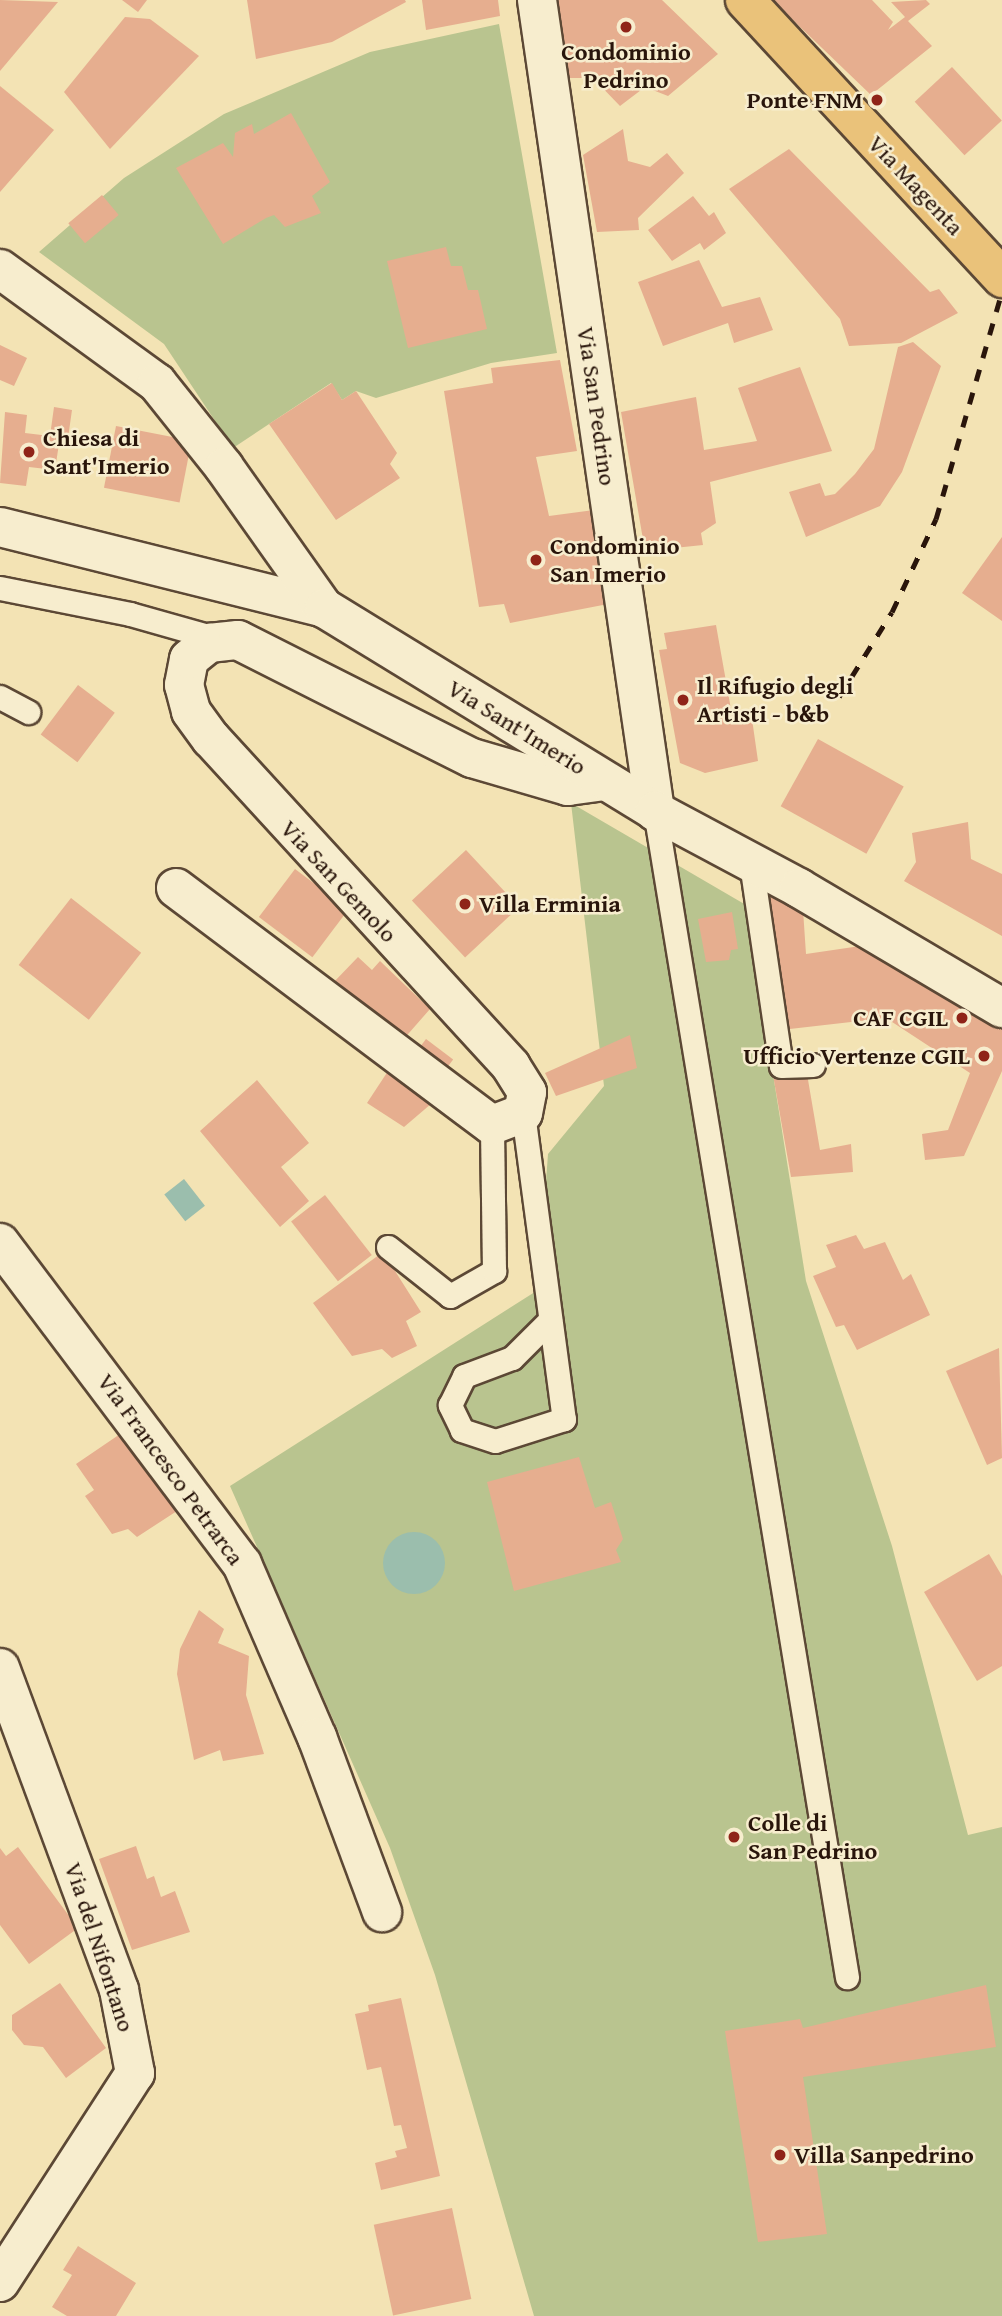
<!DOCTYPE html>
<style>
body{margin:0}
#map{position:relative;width:1002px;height:2316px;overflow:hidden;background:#f3e3b4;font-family:"Gentium Book Plus",serif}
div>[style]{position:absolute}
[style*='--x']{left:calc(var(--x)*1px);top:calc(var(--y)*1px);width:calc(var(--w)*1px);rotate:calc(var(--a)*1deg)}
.green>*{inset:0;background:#b9c48f}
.water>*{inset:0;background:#9bbead;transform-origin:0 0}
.round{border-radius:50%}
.building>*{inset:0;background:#e6ae8f;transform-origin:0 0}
.roads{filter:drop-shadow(2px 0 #5c4835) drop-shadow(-2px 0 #5c4835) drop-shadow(0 2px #5c4835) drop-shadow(0 -2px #5c4835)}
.lane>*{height:23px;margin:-11.5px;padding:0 11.5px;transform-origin:11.5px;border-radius:11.5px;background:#f7edce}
.street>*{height:38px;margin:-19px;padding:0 19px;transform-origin:19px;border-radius:19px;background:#f7edce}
.secondary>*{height:38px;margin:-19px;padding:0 19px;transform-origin:19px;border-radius:19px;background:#f7edce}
.primary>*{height:38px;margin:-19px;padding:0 19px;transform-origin:19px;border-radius:19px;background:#eac27a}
.rail>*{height:5px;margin-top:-2.5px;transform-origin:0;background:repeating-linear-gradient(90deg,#29150b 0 12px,transparent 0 24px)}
.dots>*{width:19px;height:19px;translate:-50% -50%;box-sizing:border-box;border:4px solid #f7edce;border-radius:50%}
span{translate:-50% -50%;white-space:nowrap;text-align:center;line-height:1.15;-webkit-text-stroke:5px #f7edce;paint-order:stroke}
.poi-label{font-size:24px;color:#29150b;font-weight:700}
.right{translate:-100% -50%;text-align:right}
.left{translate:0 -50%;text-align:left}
.street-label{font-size:24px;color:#29150b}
</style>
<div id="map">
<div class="green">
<i style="clip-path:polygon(499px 24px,557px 353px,491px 363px,376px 398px,356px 391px,342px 400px,331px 383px,233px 448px,164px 344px,39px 252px,124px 178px,224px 114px,370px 52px)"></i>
<i style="clip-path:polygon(571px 803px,746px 905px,806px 1281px,892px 1546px,968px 1835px,1002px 1827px,1002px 2316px,534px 2316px,435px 1975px,390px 1848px,230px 1486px,538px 1290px,548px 1154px,604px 1086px)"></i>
</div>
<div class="water">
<i style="left:184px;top:1179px;width:34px;height:25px;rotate:52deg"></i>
<i class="round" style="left:383px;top:1532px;width:62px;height:62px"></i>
</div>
<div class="building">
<i style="clip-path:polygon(0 0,58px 2px,0 71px)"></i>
<i style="clip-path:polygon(122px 0,147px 0,138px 12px)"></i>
<i style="clip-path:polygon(247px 0,405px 0,406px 2px,332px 42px,256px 59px)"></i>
<i style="clip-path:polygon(422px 0,498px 0,500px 16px,426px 30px)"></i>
<i style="clip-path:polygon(558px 0,662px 0,718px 54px,668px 96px,645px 87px,620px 106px,593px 78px,569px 78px)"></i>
<i style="clip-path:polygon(772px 0,872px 0,893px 22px,888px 30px,905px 17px,891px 2px,926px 0,930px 4px,908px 21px,932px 46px,871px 95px)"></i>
<i style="clip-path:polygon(125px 17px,150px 19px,199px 56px,110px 149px,64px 92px)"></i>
<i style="left:952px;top:67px;width:73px;height:51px;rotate:47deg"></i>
<i style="clip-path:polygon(0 86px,54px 130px,0 192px)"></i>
<i style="clip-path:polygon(291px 113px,330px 182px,312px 196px,321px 213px,285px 227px,274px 215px,266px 218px,223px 244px,176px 168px,223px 143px,233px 157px,235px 133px,252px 124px,254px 134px)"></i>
<i style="clip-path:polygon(623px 129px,628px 161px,650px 167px,667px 153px,684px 173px,638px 218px,639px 230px,597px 232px,583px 155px)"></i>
<i style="clip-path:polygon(789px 149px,930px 292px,939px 289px,958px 313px,901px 343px,849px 346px,840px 319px,729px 189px)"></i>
<i style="left:102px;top:195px;width:26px;height:44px;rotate:50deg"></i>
<i style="clip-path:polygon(693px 196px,709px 216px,714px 212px,726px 233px,704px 250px,700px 243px,672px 261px,648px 230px)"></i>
<i style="clip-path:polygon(446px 247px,451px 266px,462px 266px,468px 290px,478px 290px,487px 329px,408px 348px,387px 261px)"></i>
<i style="clip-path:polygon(699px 260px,722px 307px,760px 297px,773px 330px,734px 343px,728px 323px,663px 346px,638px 282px)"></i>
<i style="clip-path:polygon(913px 342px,941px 366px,902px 472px,880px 506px,806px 537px,789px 492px,820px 483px,825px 496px,835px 494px,855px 474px,874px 449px,898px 347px)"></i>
<i style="clip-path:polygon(0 345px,27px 358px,14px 386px,0 380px)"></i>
<i style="clip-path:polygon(560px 360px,577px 451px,536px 457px,549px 516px,594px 510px,608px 604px,510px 623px,504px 604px,479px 607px,444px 391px,493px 383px,491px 368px)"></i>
<i style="clip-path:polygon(800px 367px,832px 451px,710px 482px,716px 523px,701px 533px,703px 545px,645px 551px,621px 412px,696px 397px,704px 450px,757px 441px,738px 388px)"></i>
<i style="clip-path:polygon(332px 383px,342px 400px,356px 391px,397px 453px,390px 464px,400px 478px,336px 520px,269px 424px)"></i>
<i style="clip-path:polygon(54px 407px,72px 410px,68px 438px,60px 437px,55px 470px,29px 467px,26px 486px,0 483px,5px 412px,27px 415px,25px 433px,50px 436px)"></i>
<i style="left:116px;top:426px;width:77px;height:63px;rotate:11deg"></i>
<i style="clip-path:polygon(1002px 537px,1002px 621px,962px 593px)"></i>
<i style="clip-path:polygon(716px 625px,732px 715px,751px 712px,758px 761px,705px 773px,680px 763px,659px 650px,667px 649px,664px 633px)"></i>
<i style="left:78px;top:685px;width:46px;height:62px;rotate:37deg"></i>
<i style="left:818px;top:739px;width:98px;height:77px;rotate:29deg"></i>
<i style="clip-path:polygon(968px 822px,971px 859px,1002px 874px,1002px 936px,904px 881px,916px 862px,912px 833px)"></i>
<i style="left:466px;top:850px;width:78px;height:74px;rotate:47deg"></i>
<i style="left:295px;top:869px;width:67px;height:60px;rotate:37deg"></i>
<i style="clip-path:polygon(769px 891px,802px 895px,806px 954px,874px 944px,1002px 1019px,1002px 1071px,964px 1156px,925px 1160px,922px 1134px,948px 1130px,970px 1073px,886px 1018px,781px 1030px,762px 900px)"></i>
<i style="left:71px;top:898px;width:89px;height:85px;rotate:38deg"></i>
<i style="clip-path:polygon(732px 912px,738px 949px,731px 950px,729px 960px,706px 962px,698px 919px)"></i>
<i style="clip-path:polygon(358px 957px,372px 970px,380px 961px,430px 1009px,402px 1041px,332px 984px)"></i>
<i style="clip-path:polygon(630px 1035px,637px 1068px,556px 1096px,545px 1073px)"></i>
<i style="left:426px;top:1039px;width:34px;height:15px;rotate:37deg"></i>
<i style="clip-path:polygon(392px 1065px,438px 1098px,404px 1127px,367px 1103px)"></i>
<i style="clip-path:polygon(806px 1068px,820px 1150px,851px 1144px,853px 1172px,791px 1177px,773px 1075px)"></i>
<i style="clip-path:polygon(257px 1080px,309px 1143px,281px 1167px,309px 1201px,280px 1227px,200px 1131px)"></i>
<i style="left:325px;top:1195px;width:76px;height:43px;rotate:52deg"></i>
<i style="clip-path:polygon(856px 1235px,864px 1249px,885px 1242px,903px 1280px,911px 1274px,930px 1315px,857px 1350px,844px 1325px,836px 1327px,813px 1276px,836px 1267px,826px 1245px)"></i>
<i style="clip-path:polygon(383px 1252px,421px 1312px,406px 1321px,417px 1346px,392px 1358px,382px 1349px,352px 1356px,313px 1303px)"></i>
<i style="clip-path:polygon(999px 1348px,1002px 1458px,987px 1465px,946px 1371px)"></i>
<i style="clip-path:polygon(126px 1430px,180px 1509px,137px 1537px,128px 1529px,112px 1534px,85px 1496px,94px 1490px,76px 1464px)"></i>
<i style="clip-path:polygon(579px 1457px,595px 1508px,611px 1502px,623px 1539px,616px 1550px,621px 1562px,514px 1591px,487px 1482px)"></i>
<i style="clip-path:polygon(989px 1554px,1002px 1576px,1002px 1666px,977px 1681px,924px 1592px)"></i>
<i style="clip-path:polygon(199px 1610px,224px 1629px,218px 1643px,249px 1656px,246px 1695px,264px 1754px,223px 1761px,220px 1750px,194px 1760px,177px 1674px,180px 1649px)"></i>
<i style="clip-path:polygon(136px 1846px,147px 1879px,154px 1876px,161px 1897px,175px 1891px,190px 1932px,132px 1950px,99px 1859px)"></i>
<i style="clip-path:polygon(18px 1847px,78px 1928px,29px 1964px,0 1925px,0 1848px,6px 1856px)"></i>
<i style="clip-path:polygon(60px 1983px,106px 2048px,66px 2078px,43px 2047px,24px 2045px,12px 2030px,12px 2015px)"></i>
<i style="clip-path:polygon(986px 1985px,996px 2047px,803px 2077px,827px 2234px,758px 2242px,725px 2031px,800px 2019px,803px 2028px)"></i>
<i style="clip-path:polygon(401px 1998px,440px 2176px,381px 2190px,375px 2163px,397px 2157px,395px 2151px,407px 2148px,401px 2125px,394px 2126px,381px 2067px,367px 2070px,355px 2014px,369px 2011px,368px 2005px)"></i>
<i style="left:452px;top:2208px;width:93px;height:80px;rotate:78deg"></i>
<i style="clip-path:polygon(78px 2246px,136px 2283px,116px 2316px,67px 2316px,52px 2307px,72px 2275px,63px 2270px)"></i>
</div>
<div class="roads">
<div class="lane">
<i style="--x:0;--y:588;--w:133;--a:11.3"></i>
<i style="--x:130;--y:614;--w:96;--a:15.8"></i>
<i style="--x:0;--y:697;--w:32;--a:28"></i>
<i style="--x:655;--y:811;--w:1182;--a:80.65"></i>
<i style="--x:751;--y:863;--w:205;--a:81.6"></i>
<i style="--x:781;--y:1066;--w:32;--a:-2"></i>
<i style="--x:523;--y:1113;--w:309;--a:82.4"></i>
<i style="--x:564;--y:1419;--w:72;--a:162.3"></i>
<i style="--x:495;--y:1441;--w:35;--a:-162"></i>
<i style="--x:462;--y:1430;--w:28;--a:-116"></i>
<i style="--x:450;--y:1405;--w:32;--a:-64"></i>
<i style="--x:464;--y:1376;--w:51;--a:-20.6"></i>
<i style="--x:512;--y:1358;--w:54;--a:-45"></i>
<i style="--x:388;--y:1247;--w:79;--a:38.3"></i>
<i style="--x:450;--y:1296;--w:51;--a:-29.6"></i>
<i style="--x:494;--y:1271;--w:146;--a:-90.8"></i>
</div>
<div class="street">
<i style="--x:0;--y:527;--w:334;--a:14"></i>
<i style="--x:176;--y:888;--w:395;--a:36.9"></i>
<i style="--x:492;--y:1125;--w:33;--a:-21"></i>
<i style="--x:523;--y:1113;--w:21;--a:-79"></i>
<i style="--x:527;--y:1092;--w:31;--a:-122"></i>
<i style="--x:511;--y:1066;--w:444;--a:-132.5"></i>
<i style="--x:211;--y:739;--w:34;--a:-126"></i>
<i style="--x:191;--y:711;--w:27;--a:-105"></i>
<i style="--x:184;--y:685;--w:26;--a:-79"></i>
<i style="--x:189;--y:659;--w:26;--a:-39"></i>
<i style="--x:209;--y:643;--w:29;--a:-6"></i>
<i style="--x:238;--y:640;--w:262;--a:26.8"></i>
<i style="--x:472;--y:758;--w:100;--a:16.3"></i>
<i style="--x:568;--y:786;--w:37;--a:-8"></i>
<i style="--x:0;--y:1243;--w:402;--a:53"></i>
<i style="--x:242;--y:1564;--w:189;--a:66.6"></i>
<i style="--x:317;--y:1737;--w:187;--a:69.6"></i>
<i style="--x:0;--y:1668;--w:343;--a:69.7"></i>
<i style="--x:119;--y:1990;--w:85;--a:79.1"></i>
<i style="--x:135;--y:2073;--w:249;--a:122.9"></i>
</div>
<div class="secondary">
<i style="--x:537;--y:0;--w:820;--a:81.72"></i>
<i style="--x:0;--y:269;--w:194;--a:36"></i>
<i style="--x:157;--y:383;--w:107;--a:51.4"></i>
<i style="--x:224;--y:467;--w:173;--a:54.7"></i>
<i style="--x:324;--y:608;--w:388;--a:31.5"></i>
<i style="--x:655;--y:811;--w:163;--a:28.1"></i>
<i style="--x:799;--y:888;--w:236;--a:30.6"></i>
</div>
<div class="primary">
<i style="--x:745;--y:0;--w:379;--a:47.2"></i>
</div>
</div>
<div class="rail">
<i style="--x:839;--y:697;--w:100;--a:-58.1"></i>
<i style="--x:892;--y:612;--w:103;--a:-64.7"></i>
<i style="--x:936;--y:519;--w:236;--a:-73.8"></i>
</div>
<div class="dots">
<i style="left:626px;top:27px;background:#8f2418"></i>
<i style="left:877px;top:100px;background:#8f2418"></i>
<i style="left:29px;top:452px;background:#8f2418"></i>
<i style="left:536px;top:560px;background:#8f2418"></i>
<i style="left:683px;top:700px;background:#8f2418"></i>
<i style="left:465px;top:904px;background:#8f2418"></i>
<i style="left:962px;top:1018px;background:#8f2418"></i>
<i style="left:984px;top:1056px;background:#8f2418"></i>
<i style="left:734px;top:1837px;background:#8f2418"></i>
<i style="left:780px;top:2155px;background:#8f2418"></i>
</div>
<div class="poi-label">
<span style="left:626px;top:66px">Condominio<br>Pedrino</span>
<span class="right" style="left:863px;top:100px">Ponte FNM</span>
<span class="left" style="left:43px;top:452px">Chiesa di<br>Sant'Imerio</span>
<span class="left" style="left:550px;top:560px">Condominio<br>San Imerio</span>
<span class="left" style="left:697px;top:700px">Il Rifugio degli<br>Artisti - b&amp;b</span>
<span class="left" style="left:479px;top:904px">Villa Erminia</span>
<span class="right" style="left:948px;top:1018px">CAF CGIL</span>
<span class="right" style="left:970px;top:1056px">Ufficio Vertenze CGIL</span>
<span class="left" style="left:748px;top:1837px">Colle di<br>San Pedrino</span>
<span class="left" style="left:794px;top:2155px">Villa Sanpedrino</span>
</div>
<div class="street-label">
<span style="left:916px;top:185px;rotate:47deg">Via Magenta</span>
<span style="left:597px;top:406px;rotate:82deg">Via San Pedrino</span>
<span style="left:517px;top:727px;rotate:32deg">Via Sant'Imerio</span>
<span style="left:339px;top:881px;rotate:47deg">Via San Gemolo</span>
<span style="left:171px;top:1469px;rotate:54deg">Via Francesco Petrarca</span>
<span style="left:100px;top:1947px;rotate:72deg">Via del Nifontano</span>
</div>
</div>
